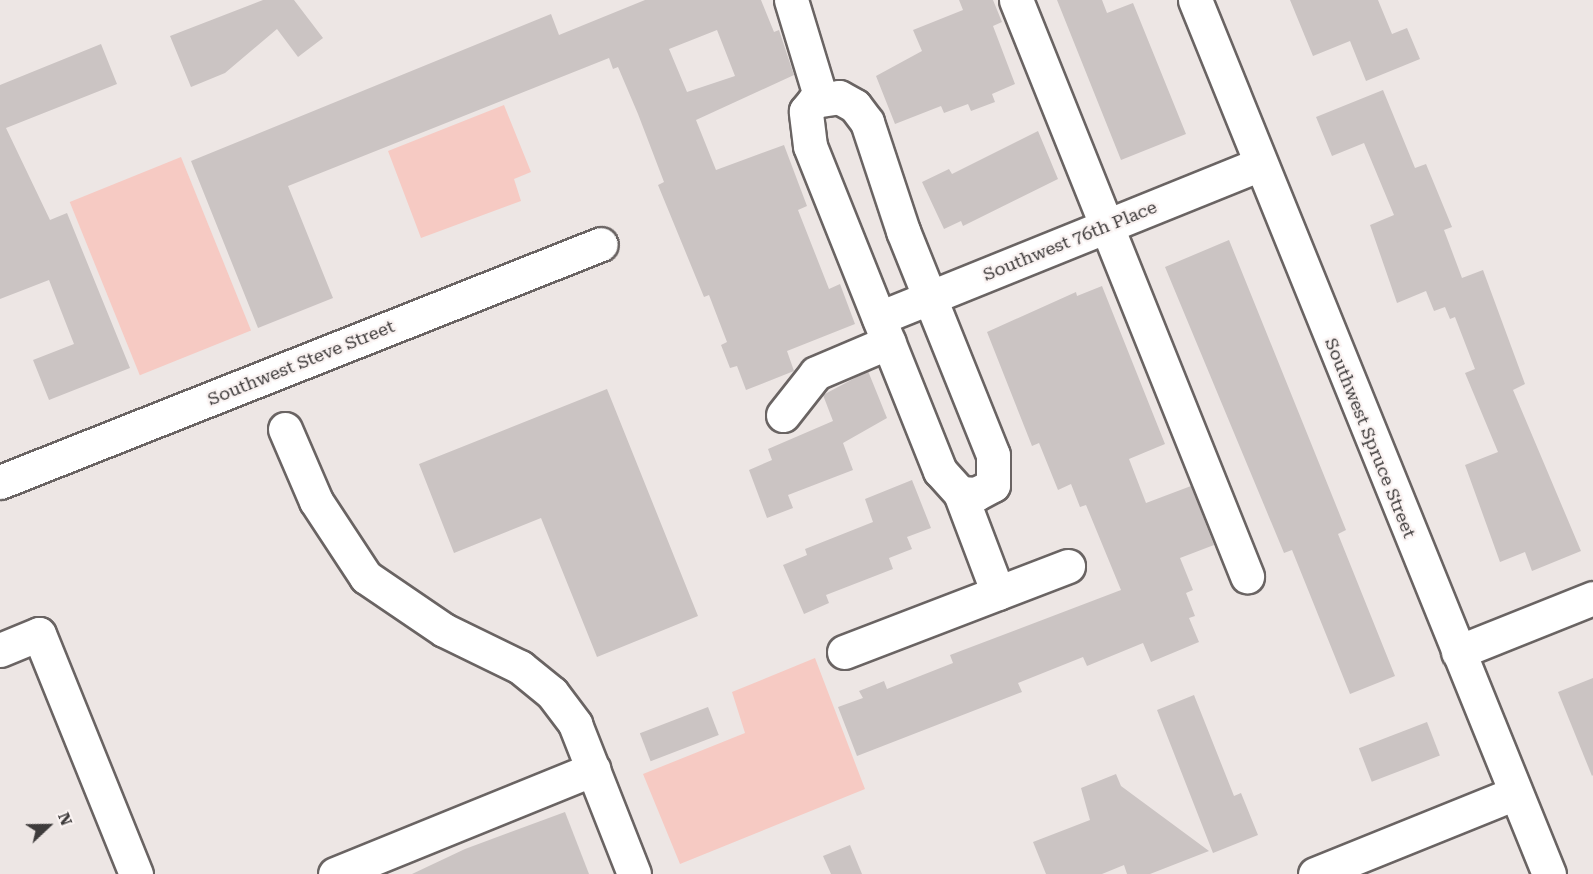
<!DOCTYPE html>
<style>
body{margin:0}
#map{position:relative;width:1593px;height:874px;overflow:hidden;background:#ede6e4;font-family:"Roboto Serif",serif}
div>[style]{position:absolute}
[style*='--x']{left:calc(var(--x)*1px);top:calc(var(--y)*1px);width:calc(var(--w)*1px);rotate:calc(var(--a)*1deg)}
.green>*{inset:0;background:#f6cac3;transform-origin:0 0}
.building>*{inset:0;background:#cbc4c3;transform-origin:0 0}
.roads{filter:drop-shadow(2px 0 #6a6463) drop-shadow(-2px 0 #6a6463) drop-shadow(0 2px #6a6463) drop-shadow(0 -2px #6a6463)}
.minor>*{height:33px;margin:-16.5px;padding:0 16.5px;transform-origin:16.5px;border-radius:16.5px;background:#fff}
span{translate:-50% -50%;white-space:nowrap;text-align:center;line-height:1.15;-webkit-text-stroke:4.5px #faf3f2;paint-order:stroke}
.street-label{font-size:18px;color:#3e3b3b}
.north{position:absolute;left:18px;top:796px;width:60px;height:60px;-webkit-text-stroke:4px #faf3f2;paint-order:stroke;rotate:68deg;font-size:16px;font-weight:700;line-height:24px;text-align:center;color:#3e3b3b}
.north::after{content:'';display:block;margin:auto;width:21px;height:27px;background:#3e3b3b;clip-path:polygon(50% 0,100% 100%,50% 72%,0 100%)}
</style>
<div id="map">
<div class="green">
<i style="clip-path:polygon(504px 105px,531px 172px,514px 179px,521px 201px,421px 238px,388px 151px)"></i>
<i style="left:181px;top:157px;width:187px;height:120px;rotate:68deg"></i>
<i style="clip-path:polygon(815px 658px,865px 789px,680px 864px,643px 774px,745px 733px,732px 692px)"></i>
</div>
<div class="building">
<i style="clip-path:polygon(263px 0,294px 0,323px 38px,298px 57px,277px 29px,225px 73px,191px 87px,170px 36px)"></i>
<i style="clip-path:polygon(evenodd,645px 0,761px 0,774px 32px,779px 30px,794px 75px,696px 120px,716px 170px,784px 145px,807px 206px,798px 210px,829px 289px,840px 284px,855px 324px,787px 351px,794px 371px,746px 390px,737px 366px,730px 368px,721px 345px,727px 342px,709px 295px,704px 297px,658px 185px,664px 182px,638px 114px,618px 67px,613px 69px,609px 58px,288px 186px,333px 298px,258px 328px,191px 161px,551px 14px,559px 35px,645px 0,717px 30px,735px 76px,687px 92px,669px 49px,717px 30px)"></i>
<i style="clip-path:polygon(959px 0,993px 0,1002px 22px,993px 26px,1015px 84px,992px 94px,995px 102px,971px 111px,968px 104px,944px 113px,941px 106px,895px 124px,876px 76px,922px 51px,913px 30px,963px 10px)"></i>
<i style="clip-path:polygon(1057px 0,1102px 0,1107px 13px,1133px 3px,1186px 134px,1121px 160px)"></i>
<i style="clip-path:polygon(1290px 0,1378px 0,1392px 34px,1407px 28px,1420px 59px,1366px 81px,1350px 41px,1313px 56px)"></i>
<i style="clip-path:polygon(101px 44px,117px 84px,6px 128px,50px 220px,67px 213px,130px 368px,49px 400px,33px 360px,74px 344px,49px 280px,0 299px,0 85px)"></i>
<i style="clip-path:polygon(1383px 90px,1415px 168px,1426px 164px,1452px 227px,1444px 230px,1462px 278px,1483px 270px,1525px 384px,1513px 390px,1581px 551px,1532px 571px,1525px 552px,1500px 562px,1465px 465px,1498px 452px,1465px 373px,1475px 369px,1455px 317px,1450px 319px,1445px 307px,1434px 311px,1426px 291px,1397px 303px,1370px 225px,1394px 215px,1364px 143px,1332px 156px,1316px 117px)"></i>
<i style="clip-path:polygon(1038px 131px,1058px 179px,963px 226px,961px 221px,944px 229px,922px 182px,949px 169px,952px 174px)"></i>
<i style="clip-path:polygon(1229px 240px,1346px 530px,1338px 534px,1395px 676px,1350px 694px,1292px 550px,1284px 553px,1165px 267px)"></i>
<i style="clip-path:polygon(1102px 286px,1165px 444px,1129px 459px,1146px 503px,1191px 486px,1214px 545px,1180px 558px,1193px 590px,1186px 593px,1195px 616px,1189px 618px,1199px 642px,1151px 662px,1143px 643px,1087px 666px,1083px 657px,1018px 683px,1022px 692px,857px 756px,838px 707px,863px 698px,859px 691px,884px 681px,887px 689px,953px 663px,950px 655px,1121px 590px,1086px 505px,1080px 507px,1071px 484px,1058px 490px,1039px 443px,1032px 446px,987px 332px,1076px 292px,1077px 296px)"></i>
<i style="clip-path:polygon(868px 371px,887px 418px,843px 443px,853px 470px,788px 495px,793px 508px,767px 518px,749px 470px,772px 460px,768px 449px,833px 421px,823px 395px)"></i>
<i style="clip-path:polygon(607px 389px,698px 616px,597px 657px,541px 518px,454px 553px,419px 464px)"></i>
<i style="clip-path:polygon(912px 480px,931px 528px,907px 537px,912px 549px,889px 558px,893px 569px,826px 595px,829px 603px,804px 614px,783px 565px,807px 555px,805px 549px,873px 522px,865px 499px)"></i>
<i style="clip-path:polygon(1593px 678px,1593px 775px,1592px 776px,1558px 692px)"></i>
<i style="clip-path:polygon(1194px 695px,1234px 796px,1241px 793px,1258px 835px,1213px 853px,1157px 710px)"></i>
<i style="left:708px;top:707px;width:30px;height:73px;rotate:69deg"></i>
<i style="left:1427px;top:722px;width:36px;height:73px;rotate:69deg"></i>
<i style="clip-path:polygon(1116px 774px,1121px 786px,1209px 851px,1150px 874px,1127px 874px,1124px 865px,1102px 874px,1046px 874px,1033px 842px,1090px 820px,1081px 788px)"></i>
<i style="clip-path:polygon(565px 812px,589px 874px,412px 874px,465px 849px)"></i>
<i style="clip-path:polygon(850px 845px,862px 874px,831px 874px,823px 856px)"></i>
</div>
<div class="roads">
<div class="minor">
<i style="--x:791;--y:0;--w:103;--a:73.1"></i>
<i style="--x:1016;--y:0;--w:621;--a:68.15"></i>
<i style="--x:1195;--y:0;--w:943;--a:67.95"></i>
<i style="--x:839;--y:97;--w:18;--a:29"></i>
<i style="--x:855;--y:106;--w:20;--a:53"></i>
<i style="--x:867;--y:122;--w:115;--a:71.7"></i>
<i style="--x:903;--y:231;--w:241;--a:68.1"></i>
<i style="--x:993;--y:455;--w:30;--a:90"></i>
<i style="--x:993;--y:485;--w:19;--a:152"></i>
<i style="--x:976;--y:494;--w:16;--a:-176"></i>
<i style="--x:960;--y:493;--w:30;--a:-132"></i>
<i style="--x:940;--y:471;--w:350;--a:-111.8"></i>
<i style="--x:810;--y:146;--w:35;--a:-97"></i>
<i style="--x:806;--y:111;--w:13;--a:-51"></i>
<i style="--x:814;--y:101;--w:25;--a:-9"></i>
<i style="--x:879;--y:318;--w:411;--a:-22"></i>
<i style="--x:783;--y:415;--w:53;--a:-51.8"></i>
<i style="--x:816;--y:373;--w:79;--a:-23"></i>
<i style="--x:285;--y:429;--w:78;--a:66.7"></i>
<i style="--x:316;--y:501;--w:91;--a:56.7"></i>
<i style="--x:366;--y:577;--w:94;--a:34.2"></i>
<i style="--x:444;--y:630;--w:85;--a:26"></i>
<i style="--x:520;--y:667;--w:41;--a:39.1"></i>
<i style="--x:552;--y:693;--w:39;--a:53"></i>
<i style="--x:575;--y:724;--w:161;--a:68.5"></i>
<i style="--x:0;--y:482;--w:646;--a:-21.6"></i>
<i style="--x:960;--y:493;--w:107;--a:69.2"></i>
<i style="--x:0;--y:650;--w:42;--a:-22.3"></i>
<i style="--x:39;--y:634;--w:259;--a:68"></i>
<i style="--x:844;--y:652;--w:240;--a:-21"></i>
<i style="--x:1458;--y:652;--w:145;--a:-21.8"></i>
<i style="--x:335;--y:874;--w:279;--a:-22.1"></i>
<i style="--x:1315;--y:874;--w:216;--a:-22"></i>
</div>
</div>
<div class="street-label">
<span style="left:1070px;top:241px;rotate:-22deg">Southwest 76th Place</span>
<span style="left:301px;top:363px;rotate:-22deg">Southwest Steve Street</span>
<span style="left:1370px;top:438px;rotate:68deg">Southwest Spruce Street</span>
</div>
<div class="north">N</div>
</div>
